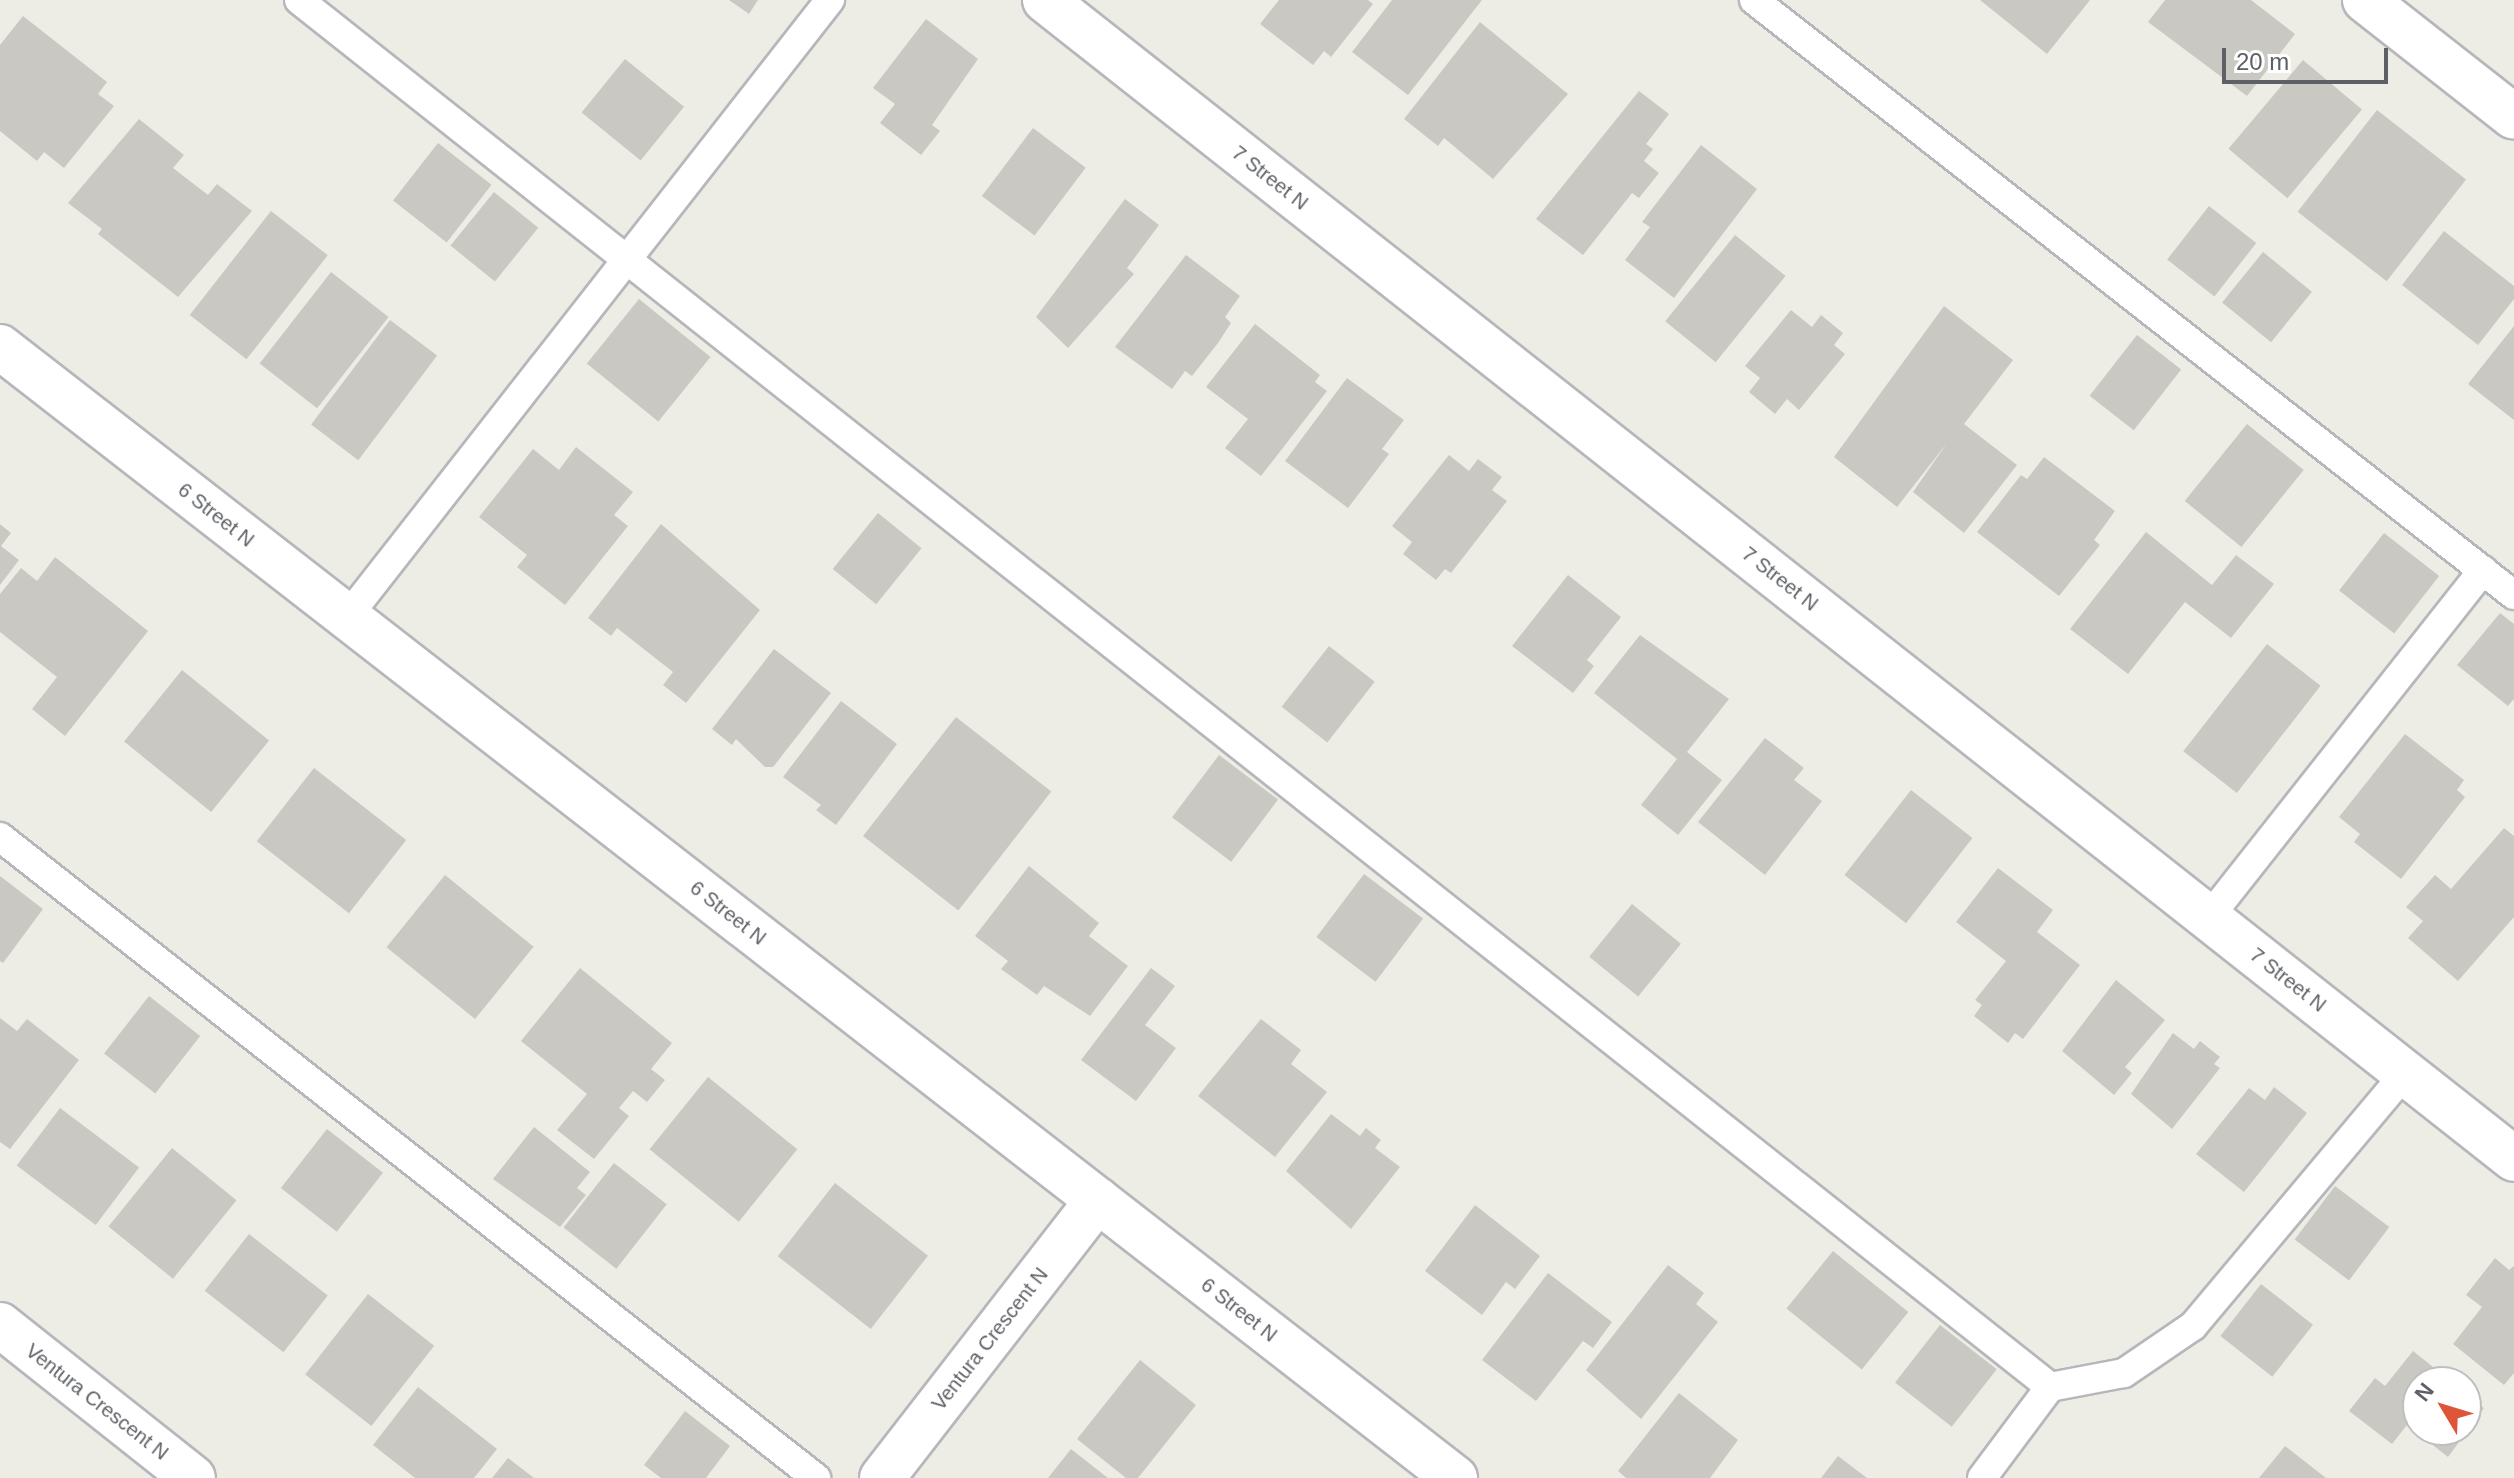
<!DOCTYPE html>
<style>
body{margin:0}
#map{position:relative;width:2514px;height:1478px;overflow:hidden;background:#eeede5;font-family:Helvetica,sans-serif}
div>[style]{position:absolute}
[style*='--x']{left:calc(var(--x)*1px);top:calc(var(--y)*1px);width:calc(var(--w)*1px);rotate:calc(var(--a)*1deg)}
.building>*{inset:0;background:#cac8c2;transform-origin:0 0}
.roads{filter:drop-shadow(2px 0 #b5b7bb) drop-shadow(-2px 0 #b5b7bb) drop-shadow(0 2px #b5b7bb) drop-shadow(0 -2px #b5b7bb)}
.service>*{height:28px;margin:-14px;padding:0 14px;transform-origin:14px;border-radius:14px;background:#fff}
.minor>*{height:44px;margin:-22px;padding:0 22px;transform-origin:22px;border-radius:22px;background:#fff}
span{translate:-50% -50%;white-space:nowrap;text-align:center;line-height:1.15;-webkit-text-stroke:7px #fff;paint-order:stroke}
.street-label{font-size:20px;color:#5d6065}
.north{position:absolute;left:2402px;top:1366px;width:80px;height:80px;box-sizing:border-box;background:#fff;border:2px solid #bebfc1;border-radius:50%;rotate:308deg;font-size:22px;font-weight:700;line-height:32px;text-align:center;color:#5d6065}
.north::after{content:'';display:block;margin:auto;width:28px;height:36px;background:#df553a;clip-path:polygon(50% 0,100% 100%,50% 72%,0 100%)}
.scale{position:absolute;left:2222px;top:48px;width:166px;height:36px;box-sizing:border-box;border:4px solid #5d6065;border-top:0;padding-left:10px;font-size:24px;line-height:28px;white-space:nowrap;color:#5d6065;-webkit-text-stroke:6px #fff;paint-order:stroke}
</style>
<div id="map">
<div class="building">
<i style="clip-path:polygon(729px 0,758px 0,749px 14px)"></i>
<i style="clip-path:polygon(1279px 0,1368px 0,1373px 4px,1331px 57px,1324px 51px,1313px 65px,1260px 24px)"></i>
<i style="clip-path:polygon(1392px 0,1482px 0,1408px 95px,1352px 52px)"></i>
<i style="clip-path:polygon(1980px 0,2090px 0,2047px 54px)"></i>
<i style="clip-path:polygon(2165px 0,2251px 0,2295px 34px,2247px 96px,2148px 22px)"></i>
<i style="clip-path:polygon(23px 16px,107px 82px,98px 94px,114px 106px,64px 168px,44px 152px,37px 161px,0 131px,0 45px)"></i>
<i style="clip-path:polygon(926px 19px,978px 59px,932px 125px,940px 131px,921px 155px,880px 123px,895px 104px,873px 88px)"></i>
<i style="clip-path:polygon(1480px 22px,1568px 94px,1493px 179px,1444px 138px,1438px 146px,1404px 119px)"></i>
<i style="left:625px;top:59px;width:76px;height:69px;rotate:39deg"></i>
<i style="left:2303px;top:60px;width:77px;height:116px;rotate:40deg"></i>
<i style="clip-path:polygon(1639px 91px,1669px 114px,1646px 144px,1653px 149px,1644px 161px,1659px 173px,1639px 198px,1632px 193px,1583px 255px,1536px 219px)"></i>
<i style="left:2377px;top:110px;width:113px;height:129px;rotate:38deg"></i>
<i style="clip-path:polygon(139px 119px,184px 155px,173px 168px,208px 195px,217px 184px,252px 211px,178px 297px,98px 234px,102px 229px,68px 203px)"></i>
<i style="left:1033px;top:128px;width:66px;height:85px;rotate:37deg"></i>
<i style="left:438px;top:143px;width:68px;height:73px;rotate:38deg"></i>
<i style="clip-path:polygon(1701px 145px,1757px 189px,1674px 298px,1625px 260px,1650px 227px,1642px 222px)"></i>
<i style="left:494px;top:192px;width:57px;height:69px;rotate:39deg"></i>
<i style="clip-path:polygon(1125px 199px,1159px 225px,1127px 268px,1134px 274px,1068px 348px,1036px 317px)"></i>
<i style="left:2209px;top:206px;width:60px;height:68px;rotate:38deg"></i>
<i style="left:271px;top:211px;width:72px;height:132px;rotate:38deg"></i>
<i style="clip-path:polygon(2444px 231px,2514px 286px,2514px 299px,2478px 345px,2402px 285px)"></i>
<i style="left:1735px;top:235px;width:65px;height:111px;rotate:39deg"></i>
<i style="left:2263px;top:252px;width:63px;height:65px;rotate:39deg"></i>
<i style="clip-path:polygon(1186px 255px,1240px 296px,1225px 317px,1231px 323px,1218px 343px,1192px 376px,1185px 371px,1172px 389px,1115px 347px)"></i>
<i style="left:331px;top:272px;width:73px;height:116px;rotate:38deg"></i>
<i style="left:639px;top:299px;width:92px;height:83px;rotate:39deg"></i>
<i style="clip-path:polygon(1944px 306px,2013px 360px,1964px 424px,2017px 465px,1964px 533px,1913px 492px,1947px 443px,1897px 507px,1834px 457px)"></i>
<i style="clip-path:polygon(1791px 310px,1812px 327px,1821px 315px,1843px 333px,1834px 345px,1845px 354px,1799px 410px,1787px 399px,1775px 414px,1749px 392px,1760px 378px,1745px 366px)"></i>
<i style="left:390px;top:320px;width:59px;height:131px;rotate:37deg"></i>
<i style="clip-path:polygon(1255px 324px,1320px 375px,1315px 382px,1327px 391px,1261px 476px,1225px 448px,1248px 419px,1206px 387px)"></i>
<i style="clip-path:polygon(2514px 326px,2514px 420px,2468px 384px)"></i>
<i style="left:2137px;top:335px;width:56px;height:77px;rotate:38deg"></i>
<i style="clip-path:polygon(1347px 378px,1404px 420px,1382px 449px,1389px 454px,1348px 508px,1285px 461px)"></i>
<i style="left:2247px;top:424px;width:73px;height:99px;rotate:39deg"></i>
<i style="clip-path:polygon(576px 447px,633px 492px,614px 515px,628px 526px,565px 605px,517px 567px,527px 555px,479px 517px,533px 449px,559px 470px)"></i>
<i style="clip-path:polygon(1449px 455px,1469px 471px,1478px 459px,1502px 477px,1492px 490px,1507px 501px,1451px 573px,1445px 569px,1436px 580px,1403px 554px,1412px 542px,1392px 526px)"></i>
<i style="clip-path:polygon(2044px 457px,2115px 511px,2094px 540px,2100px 545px,2059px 596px,1977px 532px,2021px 475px,2027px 479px)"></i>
<i style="left:878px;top:513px;width:56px;height:72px;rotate:39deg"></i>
<i style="clip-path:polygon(0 524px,11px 533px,1px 546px,19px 560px,0 585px)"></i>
<i style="clip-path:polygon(661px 524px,760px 610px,686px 703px,663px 685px,673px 672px,617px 628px,611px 636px,588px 618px)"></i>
<i style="clip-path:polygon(2146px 532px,2212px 585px,2236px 555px,2274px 584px,2231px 638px,2185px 602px,2128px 674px,2070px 629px)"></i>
<i style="left:2384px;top:533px;width:70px;height:73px;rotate:38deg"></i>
<i style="clip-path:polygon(55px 557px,148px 631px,65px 736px,32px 709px,57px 677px,0 632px,0 594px,21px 568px,37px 581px)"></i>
<i style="clip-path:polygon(1568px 575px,1621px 617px,1587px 660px,1594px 666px,1573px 693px,1512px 646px)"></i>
<i style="clip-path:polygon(2500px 613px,2514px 624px,2514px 699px,2508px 706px,2457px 665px)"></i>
<i style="clip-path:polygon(1640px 635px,1729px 699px,1687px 752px,1722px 780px,1678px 835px,1641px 805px,1677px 759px,1594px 693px)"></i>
<i style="left:2267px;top:644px;width:68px;height:136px;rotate:38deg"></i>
<i style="left:1329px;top:646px;width:58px;height:77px;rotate:38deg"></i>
<i style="clip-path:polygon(774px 649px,831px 693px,773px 767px,765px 767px,736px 739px,732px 745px,712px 729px)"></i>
<i style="left:182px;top:670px;width:112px;height:92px;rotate:39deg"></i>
<i style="clip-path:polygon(841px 701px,897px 744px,836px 825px,816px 810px,821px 805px,783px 777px)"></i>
<i style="left:956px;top:717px;width:121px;height:151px;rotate:38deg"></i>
<i style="clip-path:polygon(2405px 734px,2464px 780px,2457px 790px,2465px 797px,2401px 879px,2354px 842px,2360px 834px,2339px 817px)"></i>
<i style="clip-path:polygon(1765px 738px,1804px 768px,1794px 780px,1822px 801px,1765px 875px,1698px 822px)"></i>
<i style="left:1219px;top:755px;width:74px;height:78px;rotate:37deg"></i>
<i style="left:314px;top:768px;width:117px;height:93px;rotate:38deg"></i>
<i style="left:1911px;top:790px;width:78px;height:108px;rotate:38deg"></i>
<i style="clip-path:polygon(2504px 828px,2514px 836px,2514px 917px,2458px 981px,2408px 938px,2423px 921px,2406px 907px,2435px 875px,2451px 889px)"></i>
<i style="clip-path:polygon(1029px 866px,1099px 923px,1089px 936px,1128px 966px,1090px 1016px,1044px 986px,1037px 995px,1001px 969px,1008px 961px,975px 936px)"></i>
<i style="clip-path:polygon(1998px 868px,2053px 910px,2037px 932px,2080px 965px,2023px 1039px,2015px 1033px,2008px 1043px,1974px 1016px,1982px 1005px,1975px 1000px,2006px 961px,1956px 922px)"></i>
<i style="left:1364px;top:874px;width:74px;height:79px;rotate:37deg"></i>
<i style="left:445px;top:875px;width:114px;height:93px;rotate:39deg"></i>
<i style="clip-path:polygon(0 876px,43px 909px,3px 963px,0 961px)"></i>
<i style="left:1632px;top:904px;width:63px;height:68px;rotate:39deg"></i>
<i style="clip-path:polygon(580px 968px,672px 1043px,651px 1069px,665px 1080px,647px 1102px,633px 1091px,619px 1108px,629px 1116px,594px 1159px,557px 1130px,587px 1094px,521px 1041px)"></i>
<i style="clip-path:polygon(1151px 968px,1175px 986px,1145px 1025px,1176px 1048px,1136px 1101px,1081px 1060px)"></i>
<i style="clip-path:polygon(2116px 980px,2165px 1020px,2125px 1067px,2132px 1073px,2114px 1095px,2062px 1051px)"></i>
<i style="left:149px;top:996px;width:65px;height:73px;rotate:38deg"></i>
<i style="clip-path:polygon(0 1018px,17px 1031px,27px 1019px,79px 1060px,10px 1149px,0 1142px)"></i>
<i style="clip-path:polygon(1261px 1019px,1301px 1050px,1291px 1064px,1327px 1092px,1275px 1157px,1198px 1096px)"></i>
<i style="clip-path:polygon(2173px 1033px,2194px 1049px,2200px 1041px,2220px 1057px,2214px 1064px,2220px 1068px,2172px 1129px,2131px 1094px)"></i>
<i style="left:708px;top:1077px;width:115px;height:93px;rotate:39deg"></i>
<i style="clip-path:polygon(2274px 1087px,2307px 1113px,2244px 1192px,2196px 1154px,2249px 1088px,2265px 1100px)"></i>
<i style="left:60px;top:1108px;width:99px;height:72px;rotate:37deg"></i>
<i style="clip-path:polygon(1331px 1114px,1360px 1136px,1366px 1128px,1381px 1140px,1375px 1148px,1400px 1167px,1351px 1229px,1286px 1171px)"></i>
<i style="clip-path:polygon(534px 1127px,590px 1172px,577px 1188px,586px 1195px,560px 1227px,493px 1179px)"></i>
<i style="left:327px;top:1129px;width:71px;height:75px;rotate:38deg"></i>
<i style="left:172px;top:1148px;width:83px;height:101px;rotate:39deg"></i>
<i style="left:614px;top:1163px;width:67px;height:82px;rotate:38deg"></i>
<i style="left:835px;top:1183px;width:118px;height:93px;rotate:38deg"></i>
<i style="left:2335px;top:1186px;width:68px;height:67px;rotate:37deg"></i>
<i style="clip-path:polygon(1475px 1205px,1540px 1256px,1515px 1289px,1506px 1282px,1482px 1315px,1425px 1271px)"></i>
<i style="left:249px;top:1234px;width:100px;height:72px;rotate:38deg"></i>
<i style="left:1833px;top:1251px;width:97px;height:74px;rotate:39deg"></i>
<i style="clip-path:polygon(2495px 1258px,2509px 1270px,2514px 1266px,2514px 1373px,2504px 1385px,2453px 1344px,2482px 1307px,2466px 1295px)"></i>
<i style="clip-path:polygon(1668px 1265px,1704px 1293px,1696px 1304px,1718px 1322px,1641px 1419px,1586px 1370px)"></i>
<i style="clip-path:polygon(1548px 1273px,1612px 1322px,1593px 1348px,1583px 1341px,1536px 1401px,1482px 1360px)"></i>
<i style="left:2261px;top:1284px;width:66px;height:66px;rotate:38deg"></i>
<i style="left:368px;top:1294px;width:84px;height:102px;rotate:38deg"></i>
<i style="left:1940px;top:1325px;width:72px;height:73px;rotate:38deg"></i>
<i style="clip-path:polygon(2413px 1351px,2452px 1382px,2418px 1382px,2418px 1430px,2466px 1430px,2466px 1395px,2484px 1408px,2448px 1457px,2407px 1425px,2392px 1444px,2349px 1411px,2375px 1378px,2385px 1386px)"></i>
<i style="clip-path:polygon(1140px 1360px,1196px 1405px,1138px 1478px,1126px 1478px,1077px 1439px)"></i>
<i style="clip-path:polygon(418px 1387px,497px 1449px,474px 1478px,415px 1478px,373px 1445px)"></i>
<i style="clip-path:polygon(1679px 1393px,1738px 1440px,1710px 1478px,1626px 1478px,1618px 1471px)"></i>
<i style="clip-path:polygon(685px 1411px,730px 1446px,706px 1478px,661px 1478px,644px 1465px)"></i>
<i style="clip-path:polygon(2285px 1446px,2326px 1478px,2259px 1478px)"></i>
<i style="clip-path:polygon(1071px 1449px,1108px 1478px,1048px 1478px)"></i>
<i style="clip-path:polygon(1838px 1456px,1867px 1478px,1821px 1478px)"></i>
<i style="clip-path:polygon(508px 1458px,534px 1478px,492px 1478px)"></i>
</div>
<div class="roads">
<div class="service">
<i style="--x:299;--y:0;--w:2234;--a:38.38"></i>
<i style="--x:1754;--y:0;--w:965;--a:38.06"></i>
<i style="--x:347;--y:617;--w:784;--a:-51.95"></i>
<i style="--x:0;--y:837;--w:1038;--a:38.15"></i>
<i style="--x:2209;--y:917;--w:442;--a:-51.7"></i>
<i style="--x:1982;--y:1478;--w:114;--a:-53.2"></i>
<i style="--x:2050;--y:1387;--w:75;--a:-10.7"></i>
<i style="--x:2124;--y:1373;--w:83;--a:-34.3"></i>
<i style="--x:2193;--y:1326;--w:330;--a:-50"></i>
</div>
<div class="minor">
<i style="--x:1045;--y:0;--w:1871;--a:38.27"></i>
<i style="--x:2365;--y:0;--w:189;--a:38.1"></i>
<i style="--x:0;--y:347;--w:1843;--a:37.86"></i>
<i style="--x:0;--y:1325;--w:246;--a:38.4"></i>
<i style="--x:882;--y:1478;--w:352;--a:-52.2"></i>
</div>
</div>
<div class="street-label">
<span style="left:1270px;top:178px;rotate:38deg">7 Street N</span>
<span style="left:216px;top:515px;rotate:38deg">6 Street N</span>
<span style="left:1780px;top:579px;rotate:38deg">7 Street N</span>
<span style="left:728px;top:913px;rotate:38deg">6 Street N</span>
<span style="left:2288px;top:980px;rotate:38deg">7 Street N</span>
<span style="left:1239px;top:1310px;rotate:38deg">6 Street N</span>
<span style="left:990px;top:1339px;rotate:-52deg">Ventura Crescent N</span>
<span style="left:97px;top:1402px;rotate:38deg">Ventura Crescent N</span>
</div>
<div class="north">N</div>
<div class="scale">20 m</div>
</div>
